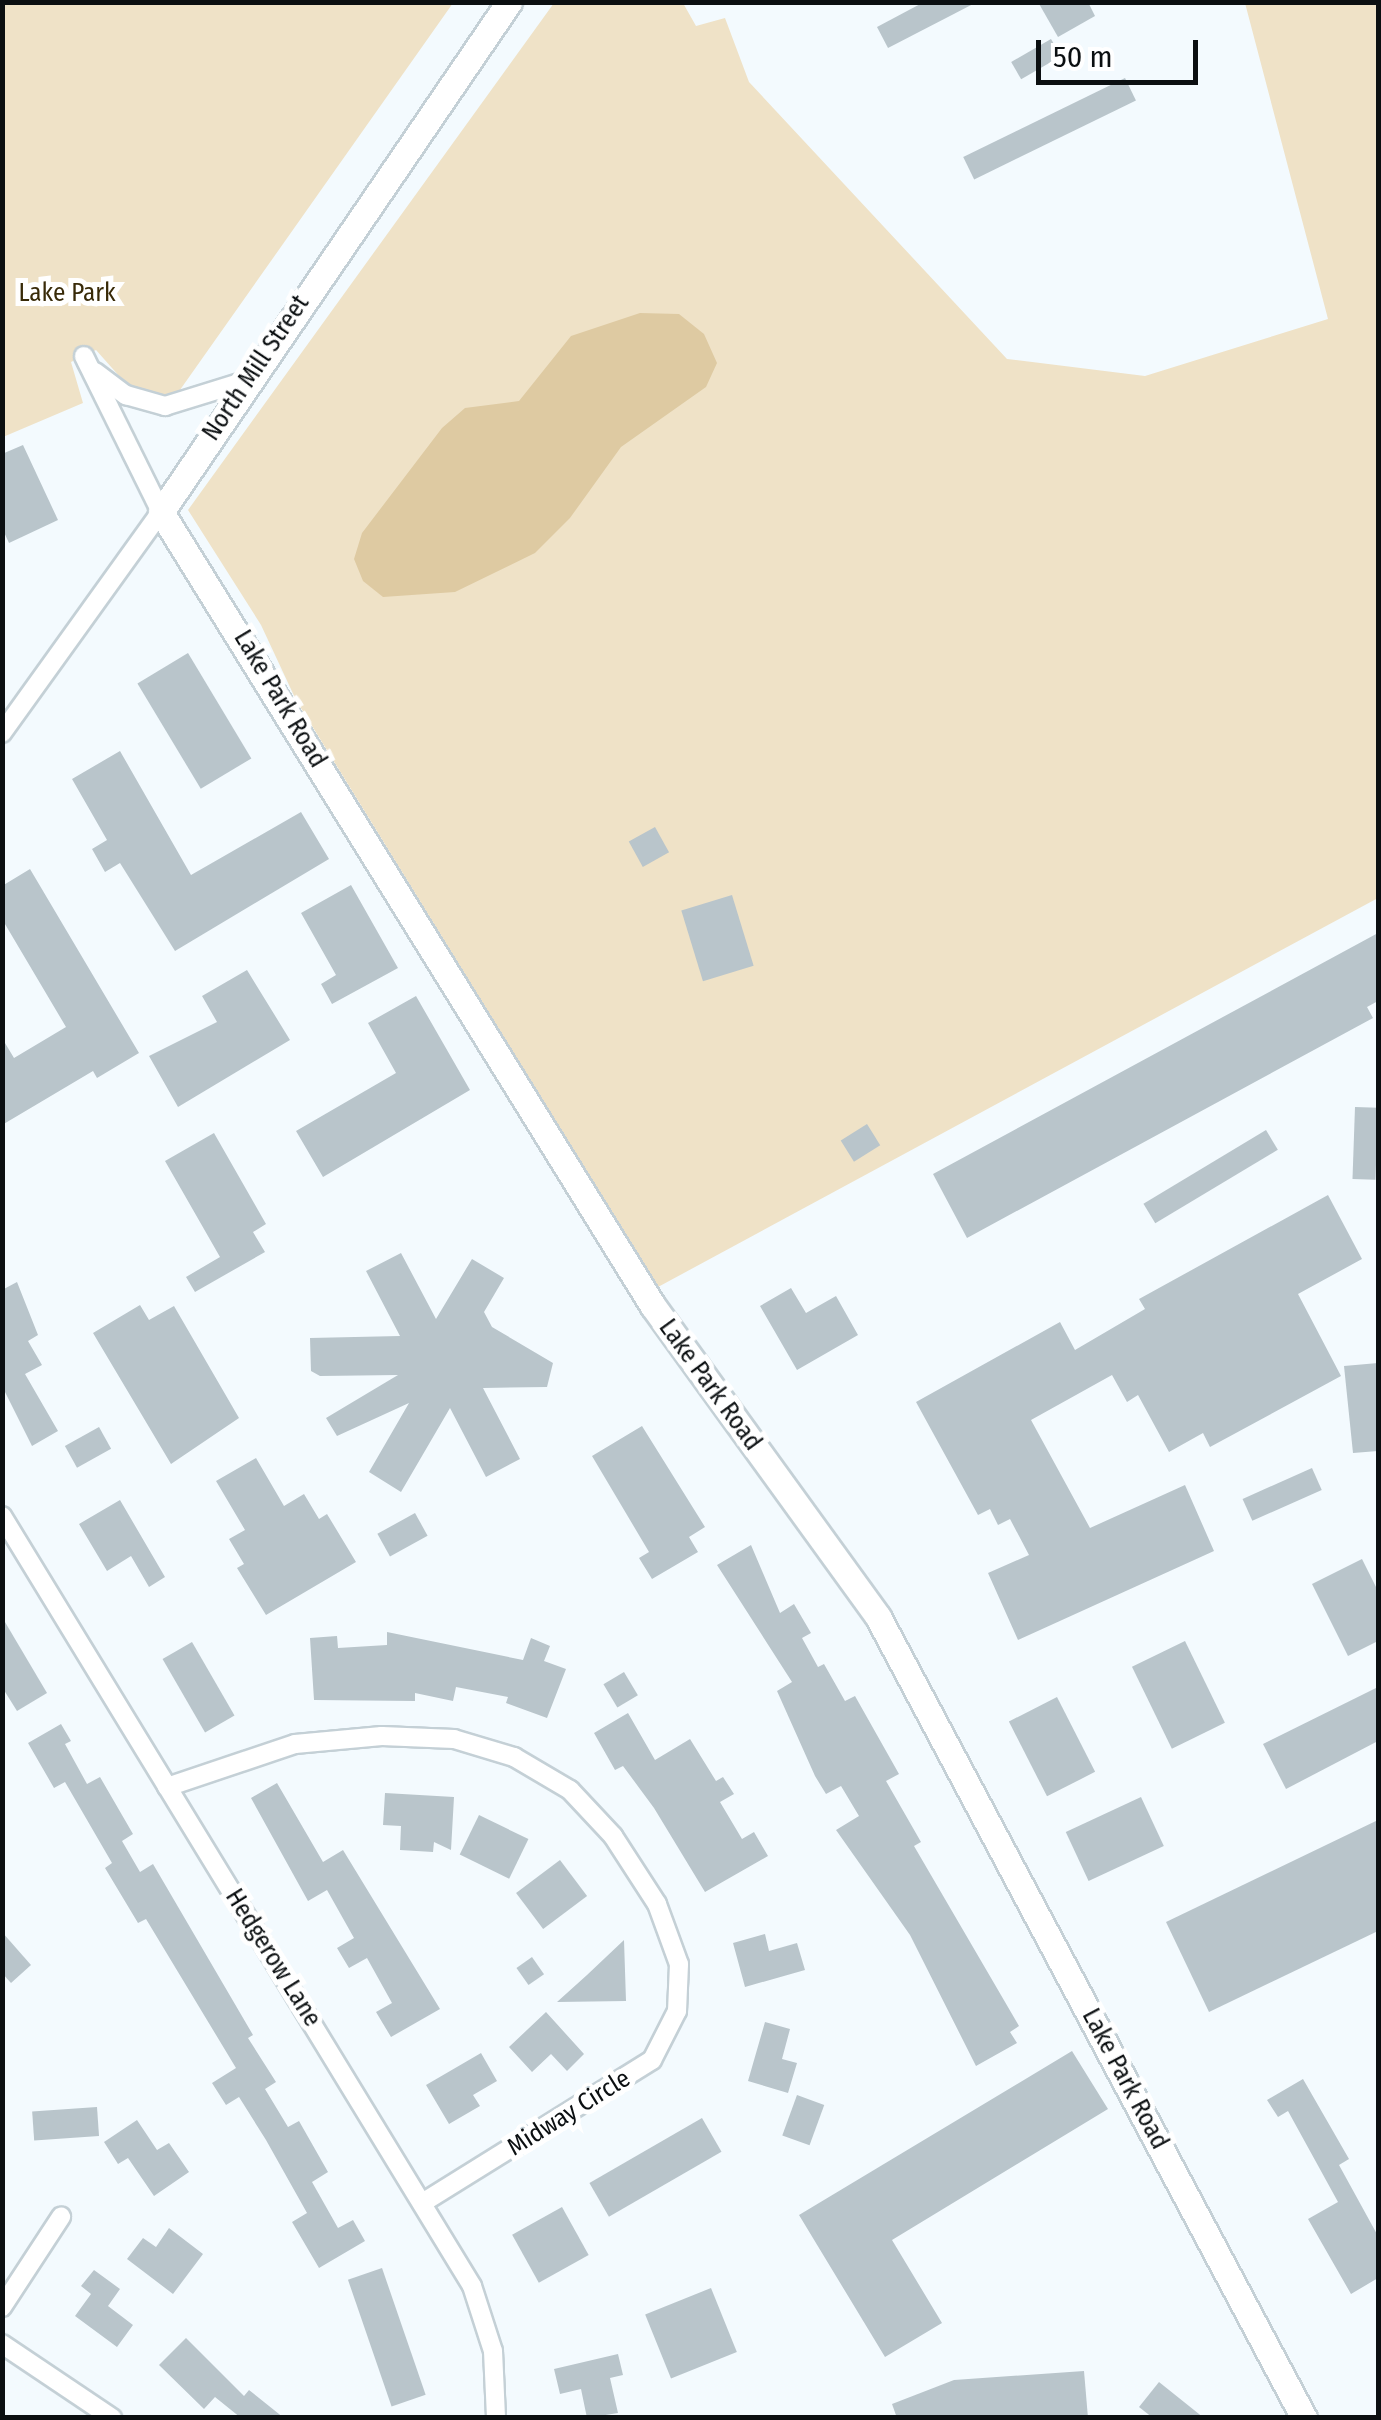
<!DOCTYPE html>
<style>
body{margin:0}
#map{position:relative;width:1381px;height:2420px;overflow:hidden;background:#f3fafe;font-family:"Fira Sans Condensed",sans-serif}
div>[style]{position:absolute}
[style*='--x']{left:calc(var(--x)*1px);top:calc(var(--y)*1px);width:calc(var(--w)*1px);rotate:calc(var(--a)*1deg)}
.green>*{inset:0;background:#efe2c7}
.water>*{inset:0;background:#decaa2}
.building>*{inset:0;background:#b9c5cb;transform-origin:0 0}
.roads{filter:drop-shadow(2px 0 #c4d0d6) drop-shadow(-2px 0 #c4d0d6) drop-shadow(0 2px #c4d0d6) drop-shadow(0 -2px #c4d0d6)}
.minor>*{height:18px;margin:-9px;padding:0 9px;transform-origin:9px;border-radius:9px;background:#fff}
.secondary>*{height:25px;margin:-12.5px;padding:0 12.5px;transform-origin:12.5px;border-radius:12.5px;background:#fff}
span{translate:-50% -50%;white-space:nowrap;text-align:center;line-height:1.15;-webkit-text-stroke:10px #fff;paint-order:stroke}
.park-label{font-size:25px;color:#382a08}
.street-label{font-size:25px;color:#0b0f11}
.frame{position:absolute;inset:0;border:5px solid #0b0f11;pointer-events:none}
.scale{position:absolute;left:1036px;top:40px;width:162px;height:45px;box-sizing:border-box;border:5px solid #0b0f11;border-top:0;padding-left:12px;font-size:30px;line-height:35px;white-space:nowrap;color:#0b0f11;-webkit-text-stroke:8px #fff;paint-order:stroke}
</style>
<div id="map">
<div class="green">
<i style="clip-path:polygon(3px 3px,453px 3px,175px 397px,128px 386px,96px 350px,71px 362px,83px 403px,3px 437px)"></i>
<i style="clip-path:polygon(554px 3px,683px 3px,696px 26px,725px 18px,749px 82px,1007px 359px,1145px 376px,1328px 319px,1245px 3px,1378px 3px,1378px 898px,658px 1287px,296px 700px,261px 625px,188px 510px)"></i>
</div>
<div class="water">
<i style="clip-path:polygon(640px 313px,679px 314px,704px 334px,717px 363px,706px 387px,621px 447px,570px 518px,535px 553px,455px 592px,383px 597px,363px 581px,354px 559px,362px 533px,442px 428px,465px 408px,519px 401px,571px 336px)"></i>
</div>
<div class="building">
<i style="clip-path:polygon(924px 2px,977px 2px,888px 48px,877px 27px)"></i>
<i style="clip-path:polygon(1038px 2px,1088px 2px,1095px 16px,1058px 37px)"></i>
<i style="left:1051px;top:39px;width:20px;height:46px;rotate:60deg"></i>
<i style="left:1125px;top:78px;width:25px;height:180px;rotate:64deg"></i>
<i style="clip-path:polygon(23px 445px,58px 520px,9px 543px,2px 528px,2px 454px)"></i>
<i style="left:188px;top:653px;width:123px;height:59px;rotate:59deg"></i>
<i style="clip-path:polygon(120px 751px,191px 875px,301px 812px,329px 859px,175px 951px,120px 863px,105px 872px,92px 849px,107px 840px,72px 779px)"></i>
<i style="left:655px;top:827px;width:29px;height:30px;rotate:61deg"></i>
<i style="clip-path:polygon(30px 869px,139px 1053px,97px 1078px,93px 1071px,2px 1125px,2px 1038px,14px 1058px,66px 1027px,2px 919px,2px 886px)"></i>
<i style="clip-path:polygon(351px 885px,398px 968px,332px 1004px,321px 984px,336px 975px,301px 913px)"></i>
<i style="left:732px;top:895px;width:74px;height:53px;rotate:73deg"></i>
<i style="clip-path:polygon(1378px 933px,1378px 1001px,1367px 1007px,1373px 1018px,967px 1238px,933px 1174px)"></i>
<i style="clip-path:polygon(247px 970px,290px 1040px,178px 1107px,149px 1056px,217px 1022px,202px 996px)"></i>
<i style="clip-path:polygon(416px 996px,470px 1090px,323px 1177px,296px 1131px,396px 1073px,368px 1023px)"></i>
<i style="left:1355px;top:1107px;width:23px;height:72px;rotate:2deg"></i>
<i style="left:867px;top:1124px;width:25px;height:31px;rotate:58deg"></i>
<i style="left:1266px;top:1130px;width:23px;height:143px;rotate:59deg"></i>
<i style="clip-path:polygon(214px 1133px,266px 1224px,253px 1232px,265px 1252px,195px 1292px,186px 1277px,220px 1257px,165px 1161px)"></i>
<i style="clip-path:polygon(1328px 1195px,1362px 1259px,1298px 1294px,1341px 1376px,1210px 1447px,1203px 1433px,1169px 1452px,1138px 1395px,1127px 1402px,1112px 1375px,1031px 1420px,1090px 1528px,1185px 1485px,1214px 1551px,1018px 1640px,988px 1573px,1029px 1555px,1010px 1519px,998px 1525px,990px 1509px,978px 1515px,916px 1402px,1060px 1322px,1075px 1350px,1145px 1309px,1139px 1299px)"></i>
<i style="clip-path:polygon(401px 1253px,436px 1319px,472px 1259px,504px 1278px,484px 1312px,492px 1327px,553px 1363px,547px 1387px,483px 1388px,520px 1459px,486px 1477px,450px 1408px,401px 1492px,369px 1472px,409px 1403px,337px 1436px,326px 1418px,398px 1375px,320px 1376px,311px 1371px,310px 1338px,400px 1336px,366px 1271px)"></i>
<i style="clip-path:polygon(17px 1282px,38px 1335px,28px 1341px,42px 1365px,25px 1374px,58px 1431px,32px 1446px,2px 1386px,2px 1290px)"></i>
<i style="clip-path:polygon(791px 1288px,806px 1313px,836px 1296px,858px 1335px,797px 1370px,760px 1306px)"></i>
<i style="clip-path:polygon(140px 1305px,149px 1320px,174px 1306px,239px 1418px,171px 1464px,93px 1333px)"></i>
<i style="clip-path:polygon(1378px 1363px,1378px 1451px,1353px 1453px,1344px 1366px)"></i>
<i style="clip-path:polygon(642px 1426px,705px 1527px,689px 1537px,698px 1552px,652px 1579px,639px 1558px,649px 1552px,592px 1456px)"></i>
<i style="left:99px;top:1427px;width:25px;height:39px;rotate:61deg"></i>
<i style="clip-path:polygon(256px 1458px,284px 1506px,304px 1494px,319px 1519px,327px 1514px,356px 1562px,266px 1615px,237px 1568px,244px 1564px,229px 1539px,245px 1530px,216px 1481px)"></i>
<i style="left:1312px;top:1468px;width:24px;height:76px;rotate:66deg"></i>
<i style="clip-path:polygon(120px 1500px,165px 1577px,149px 1587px,131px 1556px,107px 1571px,79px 1524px)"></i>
<i style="left:415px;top:1513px;width:26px;height:43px;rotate:61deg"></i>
<i style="clip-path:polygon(751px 1545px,780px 1613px,794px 1604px,811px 1633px,802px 1638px,818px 1667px,824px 1664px,845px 1701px,855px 1696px,899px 1774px,886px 1781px,921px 1842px,914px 1846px,1019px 2026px,1010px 2032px,1017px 2043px,976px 2066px,910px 1935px,836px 1830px,859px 1816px,841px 1786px,826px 1794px,815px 1776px,777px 1691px,792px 1682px,717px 1565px)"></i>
<i style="clip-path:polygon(1362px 1559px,1378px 1591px,1378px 1641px,1348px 1656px,1312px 1584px)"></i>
<i style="clip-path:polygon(2px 1617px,47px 1693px,17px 1711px,2px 1687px)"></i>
<i style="clip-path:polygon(387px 1632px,523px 1660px,531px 1638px,550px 1646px,544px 1661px,566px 1669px,547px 1718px,506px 1703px,508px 1697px,456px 1687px,453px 1701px,415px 1693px,415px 1701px,314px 1700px,310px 1638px,337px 1636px,338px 1648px,387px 1645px)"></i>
<i style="left:1185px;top:1641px;width:91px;height:59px;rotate:64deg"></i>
<i style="left:192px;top:1642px;width:85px;height:34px;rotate:60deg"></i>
<i style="left:624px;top:1672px;width:27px;height:24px;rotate:59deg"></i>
<i style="clip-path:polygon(1378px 1687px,1378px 1741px,1286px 1789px,1263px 1744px)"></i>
<i style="left:1057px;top:1697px;width:84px;height:54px;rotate:63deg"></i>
<i style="clip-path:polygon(628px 1713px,655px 1760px,690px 1739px,716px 1781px,723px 1777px,734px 1794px,720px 1802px,742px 1839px,754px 1832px,768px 1856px,705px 1892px,654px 1808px,623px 1766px,615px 1770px,594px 1733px)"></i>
<i style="clip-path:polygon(61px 1724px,71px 1741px,65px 1744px,87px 1784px,100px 1777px,133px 1834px,122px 1841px,140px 1872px,153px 1864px,253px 2035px,248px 2038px,276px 2082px,265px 2089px,288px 2127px,299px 2121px,328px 2172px,312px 2182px,338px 2228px,353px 2220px,365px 2241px,319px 2268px,292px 2222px,307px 2213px,266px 2140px,239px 2097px,226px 2105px,212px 2083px,236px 2068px,146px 1919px,138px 1923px,105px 1868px,112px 1863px,65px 1782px,54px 1788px,28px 1743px)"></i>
<i style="clip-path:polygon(277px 1783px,323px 1862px,343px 1850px,440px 2009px,391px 2037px,376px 2012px,392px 2003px,367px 1958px,349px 1968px,337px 1948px,354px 1938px,327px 1890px,308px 1901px,251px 1798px)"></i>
<i style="clip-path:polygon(385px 1793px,454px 1797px,451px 1850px,434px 1842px,433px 1852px,400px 1850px,401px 1826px,383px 1825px)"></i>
<i style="left:1141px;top:1797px;width:54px;height:83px;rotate:65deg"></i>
<i style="left:479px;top:1815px;width:55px;height:44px;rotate:26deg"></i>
<i style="clip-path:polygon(1378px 1820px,1378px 1931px,1209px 2012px,1166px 1922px)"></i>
<i style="left:560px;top:1860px;width:45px;height:55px;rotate:53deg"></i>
<i style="clip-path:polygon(2px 1932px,31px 1965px,11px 1983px,2px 1973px)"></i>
<i style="clip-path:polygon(765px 1934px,769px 1951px,797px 1943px,805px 1970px,745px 1987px,733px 1943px)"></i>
<i style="clip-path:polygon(624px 1940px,626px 2001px,557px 2002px,587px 1975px)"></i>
<i style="left:532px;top:1957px;width:21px;height:19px;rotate:55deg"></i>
<i style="clip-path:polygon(546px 2012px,584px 2054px,567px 2071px,551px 2054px,532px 2072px,509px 2047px)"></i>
<i style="clip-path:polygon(765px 2022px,790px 2029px,782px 2059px,797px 2063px,788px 2093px,748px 2081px)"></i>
<i style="clip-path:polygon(1072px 2051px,1108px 2109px,892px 2240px,942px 2323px,885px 2357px,799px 2215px)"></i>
<i style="clip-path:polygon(481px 2053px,497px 2081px,473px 2095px,480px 2106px,449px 2124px,426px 2085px)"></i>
<i style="clip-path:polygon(1303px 2079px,1349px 2159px,1339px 2165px,1378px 2236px,1378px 2278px,1351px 2294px,1308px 2219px,1338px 2202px,1288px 2111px,1278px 2117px,1267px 2100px)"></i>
<i style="left:797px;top:2095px;width:29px;height:43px;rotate:20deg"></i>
<i style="left:97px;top:2107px;width:29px;height:65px;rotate:86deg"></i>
<i style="left:702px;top:2118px;width:39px;height:130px;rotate:60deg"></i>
<i style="clip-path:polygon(137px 2120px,157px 2150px,169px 2143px,189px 2172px,154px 2196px,128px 2158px,118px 2164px,104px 2142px)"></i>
<i style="left:562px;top:2207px;width:55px;height:57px;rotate:61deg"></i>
<i style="clip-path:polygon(169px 2228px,203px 2254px,173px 2294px,127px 2259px,143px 2238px,156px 2247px)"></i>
<i style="left:382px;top:2268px;width:134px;height:36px;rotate:71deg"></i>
<i style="clip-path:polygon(94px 2270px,120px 2289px,108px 2306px,133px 2325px,117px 2347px,75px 2316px,91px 2294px,81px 2286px)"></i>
<i style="left:711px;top:2288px;width:69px;height:71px;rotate:68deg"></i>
<i style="clip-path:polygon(186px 2338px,244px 2396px,249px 2390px,284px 2418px,241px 2418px,215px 2397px,204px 2409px,159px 2365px)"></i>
<i style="clip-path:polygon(618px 2354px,623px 2375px,610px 2378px,618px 2413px,587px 2418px,581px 2389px,560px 2394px,554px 2369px)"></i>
<i style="clip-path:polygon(1084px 2371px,1088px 2418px,897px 2418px,892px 2404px,954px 2380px)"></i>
<i style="clip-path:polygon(1159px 2382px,1204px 2418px,1153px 2418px,1139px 2407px)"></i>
</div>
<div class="roads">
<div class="minor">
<i style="--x:95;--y:372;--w:39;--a:37"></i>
<i style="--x:126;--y:395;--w:41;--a:15.8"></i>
<i style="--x:165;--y:406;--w:85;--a:-17.2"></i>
<i style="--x:2;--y:733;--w:272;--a:-54.3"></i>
<i style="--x:161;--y:512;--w:174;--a:-116.3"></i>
<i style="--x:2;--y:1516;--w:902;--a:58.6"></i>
<i style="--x:472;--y:2286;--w:68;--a:72.1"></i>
<i style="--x:493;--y:2351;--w:67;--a:87.4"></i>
<i style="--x:167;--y:1787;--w:135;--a:-18.6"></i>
<i style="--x:295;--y:1744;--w:87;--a:-5.3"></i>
<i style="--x:382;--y:1736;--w:72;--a:2.4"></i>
<i style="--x:454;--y:1739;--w:63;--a:16.7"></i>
<i style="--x:514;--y:1757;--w:65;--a:30.5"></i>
<i style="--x:570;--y:1790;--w:63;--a:46.9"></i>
<i style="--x:613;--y:1836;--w:81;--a:57.1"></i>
<i style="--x:657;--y:1904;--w:64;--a:69.9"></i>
<i style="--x:679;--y:1964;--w:47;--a:92.4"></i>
<i style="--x:677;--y:2011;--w:55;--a:117"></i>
<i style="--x:652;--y:2060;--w:269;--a:148.1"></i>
<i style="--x:2;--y:2307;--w:108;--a:-56.8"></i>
<i style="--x:2;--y:2344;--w:133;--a:33.9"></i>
</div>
<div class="secondary">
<i style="--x:509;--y:2;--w:617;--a:124.31"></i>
<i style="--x:161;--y:512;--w:934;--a:58.22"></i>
<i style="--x:653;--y:1306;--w:384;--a:54.1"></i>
<i style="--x:878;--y:1617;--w:907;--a:61.99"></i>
</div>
</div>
<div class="park-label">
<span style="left:67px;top:293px">Lake Park</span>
</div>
<div class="street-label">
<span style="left:256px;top:368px;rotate:-56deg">North Mill Street</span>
<span style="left:280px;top:699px;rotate:59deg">Lake Park Road</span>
<span style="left:710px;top:1385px;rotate:54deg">Lake Park Road</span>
<span style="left:273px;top:1958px;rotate:58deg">Hedgerow Lane</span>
<span style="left:1125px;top:2079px;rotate:62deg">Lake Park Road</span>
<span style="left:569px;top:2113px;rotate:-32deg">Midway Circle</span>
</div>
<div class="frame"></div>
<div class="scale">50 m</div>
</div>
